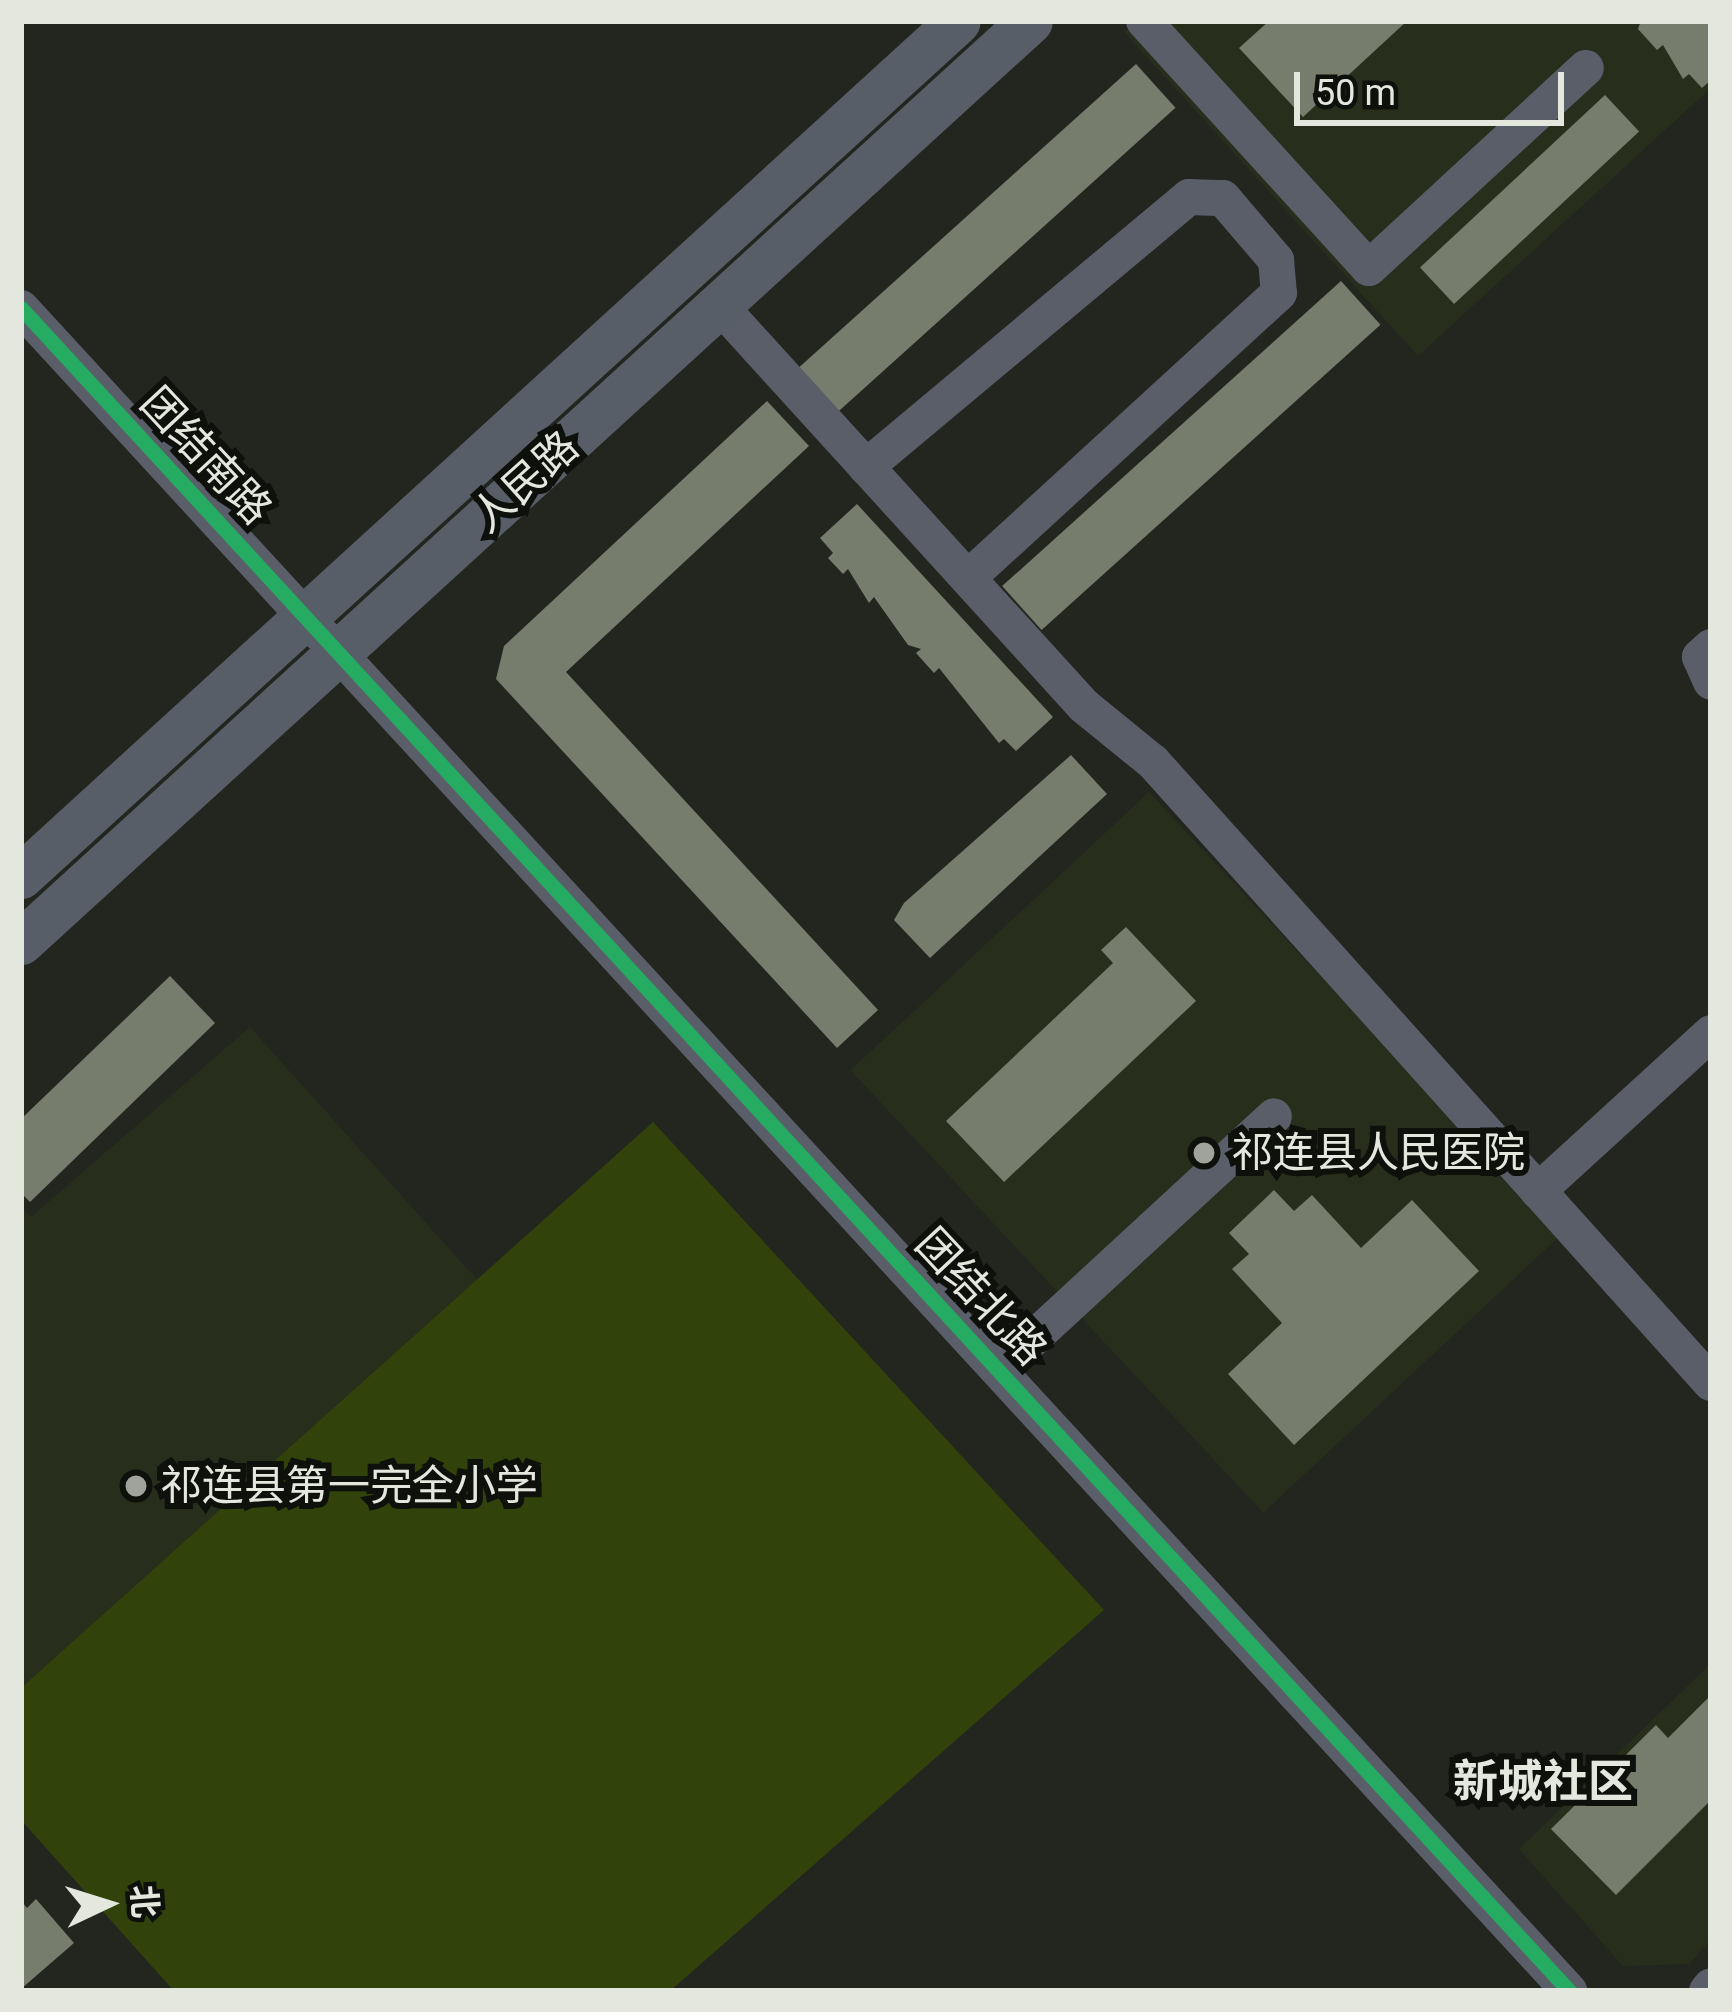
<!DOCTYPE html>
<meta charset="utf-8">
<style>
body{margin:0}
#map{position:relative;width:1732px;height:2012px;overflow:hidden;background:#23261f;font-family:Roboto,"Noto Sans SC",sans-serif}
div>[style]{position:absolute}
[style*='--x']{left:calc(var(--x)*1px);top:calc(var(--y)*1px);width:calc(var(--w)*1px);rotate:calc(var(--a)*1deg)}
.built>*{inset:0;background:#272e1c;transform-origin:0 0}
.green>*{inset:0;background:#32420b}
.building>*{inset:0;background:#777d6d;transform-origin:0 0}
.minor>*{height:36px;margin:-18px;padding:0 18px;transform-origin:18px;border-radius:18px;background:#595e69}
.major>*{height:45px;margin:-22.5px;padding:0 22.5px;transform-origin:22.5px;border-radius:22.5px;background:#585e68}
.cycleway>*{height:15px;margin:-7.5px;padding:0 7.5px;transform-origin:7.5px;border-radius:7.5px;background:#26ab63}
.dots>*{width:33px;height:33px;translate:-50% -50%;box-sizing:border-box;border:6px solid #0e100b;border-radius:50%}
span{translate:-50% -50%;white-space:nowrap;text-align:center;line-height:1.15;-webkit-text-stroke:12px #0e100b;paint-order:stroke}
.street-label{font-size:42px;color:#e3e7de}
.poi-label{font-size:42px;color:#e3e7de}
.left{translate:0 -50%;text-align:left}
.neighbourhood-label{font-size:45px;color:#e3e7de;font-weight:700}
.frame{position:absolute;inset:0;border:24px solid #e3e7de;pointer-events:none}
.north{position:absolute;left:48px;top:1844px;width:120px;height:120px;-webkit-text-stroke:9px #0e100b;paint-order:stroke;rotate:86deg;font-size:33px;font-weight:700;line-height:48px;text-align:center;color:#e3e7de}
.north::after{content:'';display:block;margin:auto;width:42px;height:54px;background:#e3e7de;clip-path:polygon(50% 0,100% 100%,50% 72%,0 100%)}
.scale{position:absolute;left:1294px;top:72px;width:270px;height:54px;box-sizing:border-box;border:6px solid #e3e7de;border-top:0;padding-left:15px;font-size:36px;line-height:42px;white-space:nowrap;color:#e3e7de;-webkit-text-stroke:9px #0e100b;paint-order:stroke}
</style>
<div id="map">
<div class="built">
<i style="clip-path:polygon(1136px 21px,1711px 21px,1711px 88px,1418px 356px,1124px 32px)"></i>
<i style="left:1149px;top:792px;width:605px;height:408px;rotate:47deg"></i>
<i style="clip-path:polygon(250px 1027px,480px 1283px,21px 1688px,21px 1207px,31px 1217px)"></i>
<i style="clip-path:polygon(1711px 1663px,1711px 1939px,1689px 1964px,1623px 1966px,1519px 1849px)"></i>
</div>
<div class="green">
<i style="clip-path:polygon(653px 1122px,1104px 1610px,670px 1991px,174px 1991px,21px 1820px,21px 1688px)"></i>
</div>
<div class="building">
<i style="clip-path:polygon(1269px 21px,1407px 21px,1303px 117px,1239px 48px)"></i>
<i style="clip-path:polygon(1641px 21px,1711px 21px,1711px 80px,1702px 88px,1689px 74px,1683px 79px,1663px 45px,1657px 50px,1638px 29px)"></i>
<i style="left:1136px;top:64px;width:59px;height:457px;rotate:48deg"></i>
<i style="left:1605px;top:95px;width:50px;height:253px;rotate:47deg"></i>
<i style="left:1341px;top:281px;width:59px;height:456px;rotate:48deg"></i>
<i style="clip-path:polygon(767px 401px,809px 446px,566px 672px,878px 1010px,837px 1048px,496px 679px,504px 646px)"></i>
<i style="clip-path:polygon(857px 504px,1053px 717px,1016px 751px,1004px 739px,999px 743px,939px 668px,934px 673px,916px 653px,921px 649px,908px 645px,874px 597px,869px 603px,848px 569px,843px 574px,828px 558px,833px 553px,820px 538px)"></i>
<i style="clip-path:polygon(1071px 755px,1107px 794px,930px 958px,894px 920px,904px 903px)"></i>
<i style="clip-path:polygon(1126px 927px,1196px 1001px,1004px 1182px,946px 1121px,1113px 963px,1101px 950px)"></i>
<i style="clip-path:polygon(170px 976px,215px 1023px,30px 1202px,21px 1193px,21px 1119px)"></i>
<i style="clip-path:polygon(1274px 1190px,1294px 1211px,1312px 1195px,1361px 1248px,1412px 1200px,1479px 1271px,1294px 1445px,1228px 1374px,1282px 1323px,1232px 1269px,1249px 1254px,1229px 1233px)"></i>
<i style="clip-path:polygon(1711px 1695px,1711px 1800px,1616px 1895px,1551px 1829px,1656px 1725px,1668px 1738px)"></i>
<i style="clip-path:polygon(36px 1899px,74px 1943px,21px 1989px,21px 1901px,27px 1908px)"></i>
</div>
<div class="minor">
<i style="--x:1144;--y:21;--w:334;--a:47.7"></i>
<i style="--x:1369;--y:268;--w:295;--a:-42.7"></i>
<i style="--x:719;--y:305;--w:542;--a:47.69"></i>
<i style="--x:1084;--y:706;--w:89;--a:39.1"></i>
<i style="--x:1153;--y:762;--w:835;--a:48.06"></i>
<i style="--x:21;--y:308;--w:2287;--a:47.39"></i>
<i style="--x:866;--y:467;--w:421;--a:-39.9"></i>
<i style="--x:1189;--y:197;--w:34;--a:2"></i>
<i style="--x:1223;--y:198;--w:82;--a:49.5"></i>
<i style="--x:1276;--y:260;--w:33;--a:85"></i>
<i style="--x:1279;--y:293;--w:422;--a:137.5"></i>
<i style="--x:1711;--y:647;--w:15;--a:138"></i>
<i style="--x:1700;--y:657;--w:27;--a:66"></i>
<i style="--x:1538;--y:1191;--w:234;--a:-42.4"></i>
<i style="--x:999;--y:1370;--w:374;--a:-42.7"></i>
<i style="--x:1707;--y:1991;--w:6;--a:-51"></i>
</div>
<div class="major">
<i style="--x:21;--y:876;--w:1268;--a:-42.38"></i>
<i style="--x:21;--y:942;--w:1366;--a:-42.39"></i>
</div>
<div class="cycleway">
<i style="--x:21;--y:308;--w:2287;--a:47.39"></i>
</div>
<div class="dots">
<i style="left:1204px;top:1153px;background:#a0a39b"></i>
<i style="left:136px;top:1486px;background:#a0a39b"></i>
</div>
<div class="street-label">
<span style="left:206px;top:456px;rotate:47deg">团结南路</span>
<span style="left:525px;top:482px;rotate:-42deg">人民路</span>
<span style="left:981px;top:1297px;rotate:47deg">团结北路</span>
</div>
<div class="poi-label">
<span class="left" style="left:1231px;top:1153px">祁连县人民医院</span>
<span class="left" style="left:160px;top:1486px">祁连县第一完全小学</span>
</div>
<div class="neighbourhood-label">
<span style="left:1543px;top:1782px">新城社区</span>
</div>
<div class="frame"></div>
<div class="north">北</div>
<div class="scale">50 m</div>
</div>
